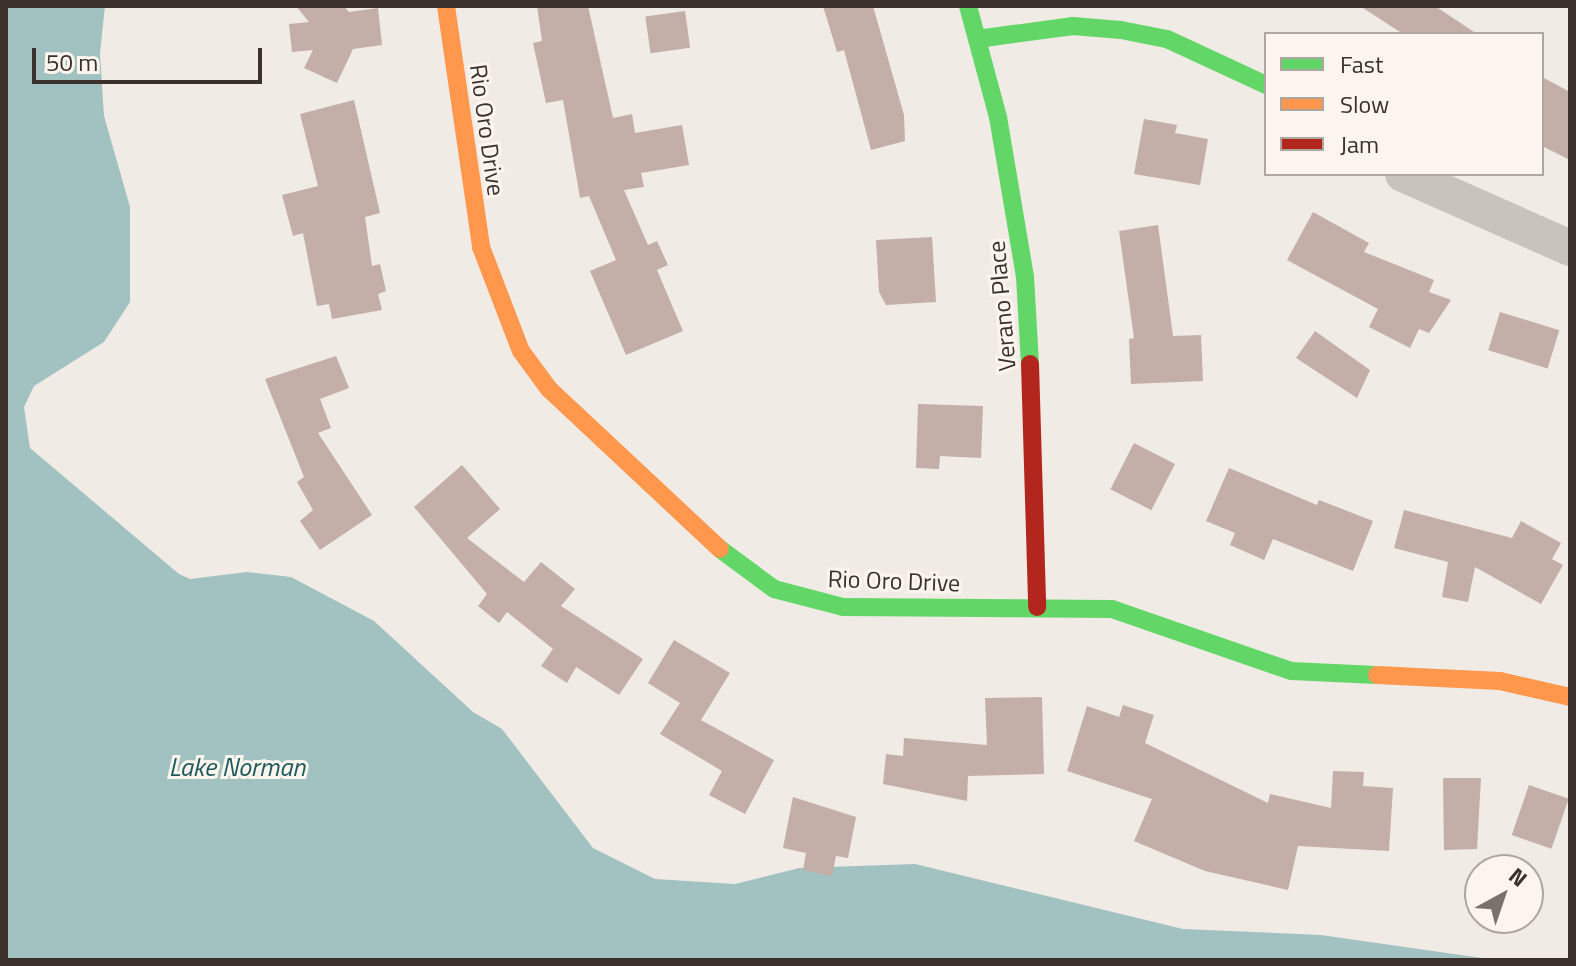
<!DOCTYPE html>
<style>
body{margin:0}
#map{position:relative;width:1576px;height:966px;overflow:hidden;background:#f0ebe5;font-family:"Titillium Web",sans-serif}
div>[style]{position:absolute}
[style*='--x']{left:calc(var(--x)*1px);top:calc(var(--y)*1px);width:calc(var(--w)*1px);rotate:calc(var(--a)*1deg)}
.water>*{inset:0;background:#a1c2c1}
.building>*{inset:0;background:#c3afa7;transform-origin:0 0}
.street>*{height:36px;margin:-18px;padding:0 18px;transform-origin:18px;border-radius:18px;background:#c9c3be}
.fast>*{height:18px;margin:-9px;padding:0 9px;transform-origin:9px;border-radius:9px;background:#63d668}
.slow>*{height:18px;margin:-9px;padding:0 9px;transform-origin:9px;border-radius:9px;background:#ff974d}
.jam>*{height:18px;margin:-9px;padding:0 9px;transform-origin:9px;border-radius:9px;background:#b3261e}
span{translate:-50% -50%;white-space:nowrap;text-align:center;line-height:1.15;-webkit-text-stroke:6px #fbf5ee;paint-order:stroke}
.street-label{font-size:24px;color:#3b302b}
.water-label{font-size:26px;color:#1f5a5e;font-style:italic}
.frame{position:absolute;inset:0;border:8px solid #3b302b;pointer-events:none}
.legend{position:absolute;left:1264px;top:32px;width:280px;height:144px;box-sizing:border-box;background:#fbf5ee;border:2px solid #aea6a0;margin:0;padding:10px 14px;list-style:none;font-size:24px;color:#3b302b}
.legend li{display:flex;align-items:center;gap:16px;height:40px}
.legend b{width:40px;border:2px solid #aea6a0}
.north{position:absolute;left:1464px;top:854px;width:80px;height:80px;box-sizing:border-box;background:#fbf5ee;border:2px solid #aea6a0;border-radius:50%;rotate:40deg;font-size:22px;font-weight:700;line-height:32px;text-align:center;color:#3b302b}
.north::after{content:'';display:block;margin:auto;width:28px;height:36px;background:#7a716c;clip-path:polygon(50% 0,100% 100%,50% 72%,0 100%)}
.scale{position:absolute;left:32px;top:48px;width:230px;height:36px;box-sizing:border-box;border:4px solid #3b302b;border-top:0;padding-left:10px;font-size:24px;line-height:28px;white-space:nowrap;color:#3b302b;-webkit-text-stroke:6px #fbf5ee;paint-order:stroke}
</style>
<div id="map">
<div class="water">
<i style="clip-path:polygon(6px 6px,105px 6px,100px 54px,104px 116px,130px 207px,130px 302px,104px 342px,34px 386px,24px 407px,30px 448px,179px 574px,190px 579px,247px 572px,291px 577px,374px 621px,473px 712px,502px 729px,593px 848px,655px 879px,735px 884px,799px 868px,915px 864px,1183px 929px,1321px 935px,1496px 960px,6px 960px)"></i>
</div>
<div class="building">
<i style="clip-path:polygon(296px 6px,344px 6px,349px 12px,378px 8px,382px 45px,353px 49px,337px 83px,304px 68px,313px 50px,292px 52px,289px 24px,309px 22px)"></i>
<i style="clip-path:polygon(537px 6px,588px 6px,613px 118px,632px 114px,635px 133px,682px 125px,689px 165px,641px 173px,644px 187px,624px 190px,648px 245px,657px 241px,668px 265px,657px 270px,683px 331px,626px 355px,590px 271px,616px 260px,589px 196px,580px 198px,563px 100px,546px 103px,533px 43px,542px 41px)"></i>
<i style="clip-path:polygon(823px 6px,873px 6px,904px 115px,905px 141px,871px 150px,844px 50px,837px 52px)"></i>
<i style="clip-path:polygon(1360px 6px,1435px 6px,1477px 34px,1403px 34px)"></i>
<i style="left:685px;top:11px;width:37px;height:40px;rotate:82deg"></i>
<i style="clip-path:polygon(1542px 77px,1570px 92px,1570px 160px,1542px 146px)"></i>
<i style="clip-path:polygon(354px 100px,380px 213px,365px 217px,372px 266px,380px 264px,386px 291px,378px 294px,382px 310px,332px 319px,329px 304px,317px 306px,303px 233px,293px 236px,282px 195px,318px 186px,300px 114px)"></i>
<i style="clip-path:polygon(1144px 119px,1177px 125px,1175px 133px,1208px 139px,1200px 185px,1134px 174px)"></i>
<i style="clip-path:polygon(1313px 212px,1369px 243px,1364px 252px,1434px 280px,1429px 292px,1451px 300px,1429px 333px,1419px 329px,1410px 348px,1369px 327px,1378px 309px,1287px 260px)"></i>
<i style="clip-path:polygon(1158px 225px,1173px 336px,1201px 335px,1203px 381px,1131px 384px,1129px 339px,1134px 338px,1119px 231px)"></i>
<i style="clip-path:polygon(932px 237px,936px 302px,886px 305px,879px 292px,876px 240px)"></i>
<i style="left:1500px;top:312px;width:62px;height:40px;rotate:17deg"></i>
<i style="clip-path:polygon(1315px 331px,1370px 370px,1357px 398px,1296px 358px)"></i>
<i style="clip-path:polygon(336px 356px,349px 388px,320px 399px,331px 428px,318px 433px,372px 515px,320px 550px,300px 521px,313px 510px,297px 482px,304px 477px,265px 379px)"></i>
<i style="clip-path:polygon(918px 404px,983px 406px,981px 458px,940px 456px,939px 469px,916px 468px)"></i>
<i style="left:1134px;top:443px;width:46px;height:52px;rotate:27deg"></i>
<i style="clip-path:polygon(462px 465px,500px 509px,467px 538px,524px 582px,541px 562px,575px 589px,561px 606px,643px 659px,619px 695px,576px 667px,567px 683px,541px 666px,553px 649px,507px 612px,499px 623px,478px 606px,487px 594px,414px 507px)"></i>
<i style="clip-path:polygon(1229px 468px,1317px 505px,1319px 500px,1373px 521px,1353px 571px,1273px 539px,1264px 560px,1230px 545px,1235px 533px,1206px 521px)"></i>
<i style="clip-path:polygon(1404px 510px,1512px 538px,1521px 521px,1561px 543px,1552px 559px,1563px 565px,1541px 604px,1475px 567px,1468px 602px,1442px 597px,1448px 562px,1394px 548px)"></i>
<i style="clip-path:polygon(674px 640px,730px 673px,701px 720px,774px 760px,745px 814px,709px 795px,722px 771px,660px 734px,680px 703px,648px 683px)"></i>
<i style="clip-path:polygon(1042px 697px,1044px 774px,968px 776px,967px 801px,883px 784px,886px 754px,903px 756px,904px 738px,987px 745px,985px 698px)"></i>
<i style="clip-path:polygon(1123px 705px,1154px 715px,1145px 743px,1268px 803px,1270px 794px,1331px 808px,1333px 771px,1364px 772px,1363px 786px,1393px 788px,1389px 851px,1298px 846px,1288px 890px,1205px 871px,1134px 841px,1152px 799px,1067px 771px,1087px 706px,1119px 717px)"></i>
<i style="clip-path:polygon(1443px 778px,1481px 778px,1477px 849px,1444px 850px)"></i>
<i style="left:1529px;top:785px;width:42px;height:53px;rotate:19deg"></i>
<i style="clip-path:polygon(793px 797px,856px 817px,848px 858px,836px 856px,832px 876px,803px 870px,806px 853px,783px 848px)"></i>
</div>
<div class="street">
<i style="--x:1403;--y:174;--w:183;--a:23.9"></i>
</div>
<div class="fast">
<i style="--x:968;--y:6;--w:115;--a:74.9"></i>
<i style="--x:998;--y:117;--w:162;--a:80.4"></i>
<i style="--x:1025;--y:277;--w:87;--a:86.7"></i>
<i style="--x:977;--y:39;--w:97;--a:-7.7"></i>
<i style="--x:1073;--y:26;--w:48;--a:4.8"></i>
<i style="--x:1121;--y:30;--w:47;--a:11.1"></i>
<i style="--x:1167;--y:39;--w:109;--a:24.9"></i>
<i style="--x:720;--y:549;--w:67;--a:36.5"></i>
<i style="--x:774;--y:589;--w:71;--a:14.6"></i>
<i style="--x:843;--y:607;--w:269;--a:0.4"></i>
<i style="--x:1112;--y:609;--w:189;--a:19.1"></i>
<i style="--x:1291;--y:671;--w:86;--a:2.7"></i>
</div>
<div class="slow">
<i style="--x:446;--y:6;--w:244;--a:81.7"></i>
<i style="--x:481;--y:247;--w:111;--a:69"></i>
<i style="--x:521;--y:351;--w:47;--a:53.6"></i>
<i style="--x:549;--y:389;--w:234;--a:43.1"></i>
<i style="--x:1377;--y:675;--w:123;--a:2.8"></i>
<i style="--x:1500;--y:681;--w:72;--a:12.9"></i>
</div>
<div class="jam">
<i style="--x:1030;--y:364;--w:243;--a:88.3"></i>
</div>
<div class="street-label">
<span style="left:487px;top:130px;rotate:82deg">Rio Oro Drive</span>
<span style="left:1002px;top:306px;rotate:-95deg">Verano Place</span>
<span style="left:894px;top:581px;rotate:2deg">Rio Oro Drive</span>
</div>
<div class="water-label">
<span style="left:237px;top:767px">Lake Norman</span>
</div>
<div class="frame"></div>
<ul class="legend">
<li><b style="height:10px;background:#63d668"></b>Fast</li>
<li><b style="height:10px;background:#ff974d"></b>Slow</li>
<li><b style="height:10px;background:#b3261e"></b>Jam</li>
</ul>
<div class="north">N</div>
<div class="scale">50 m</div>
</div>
